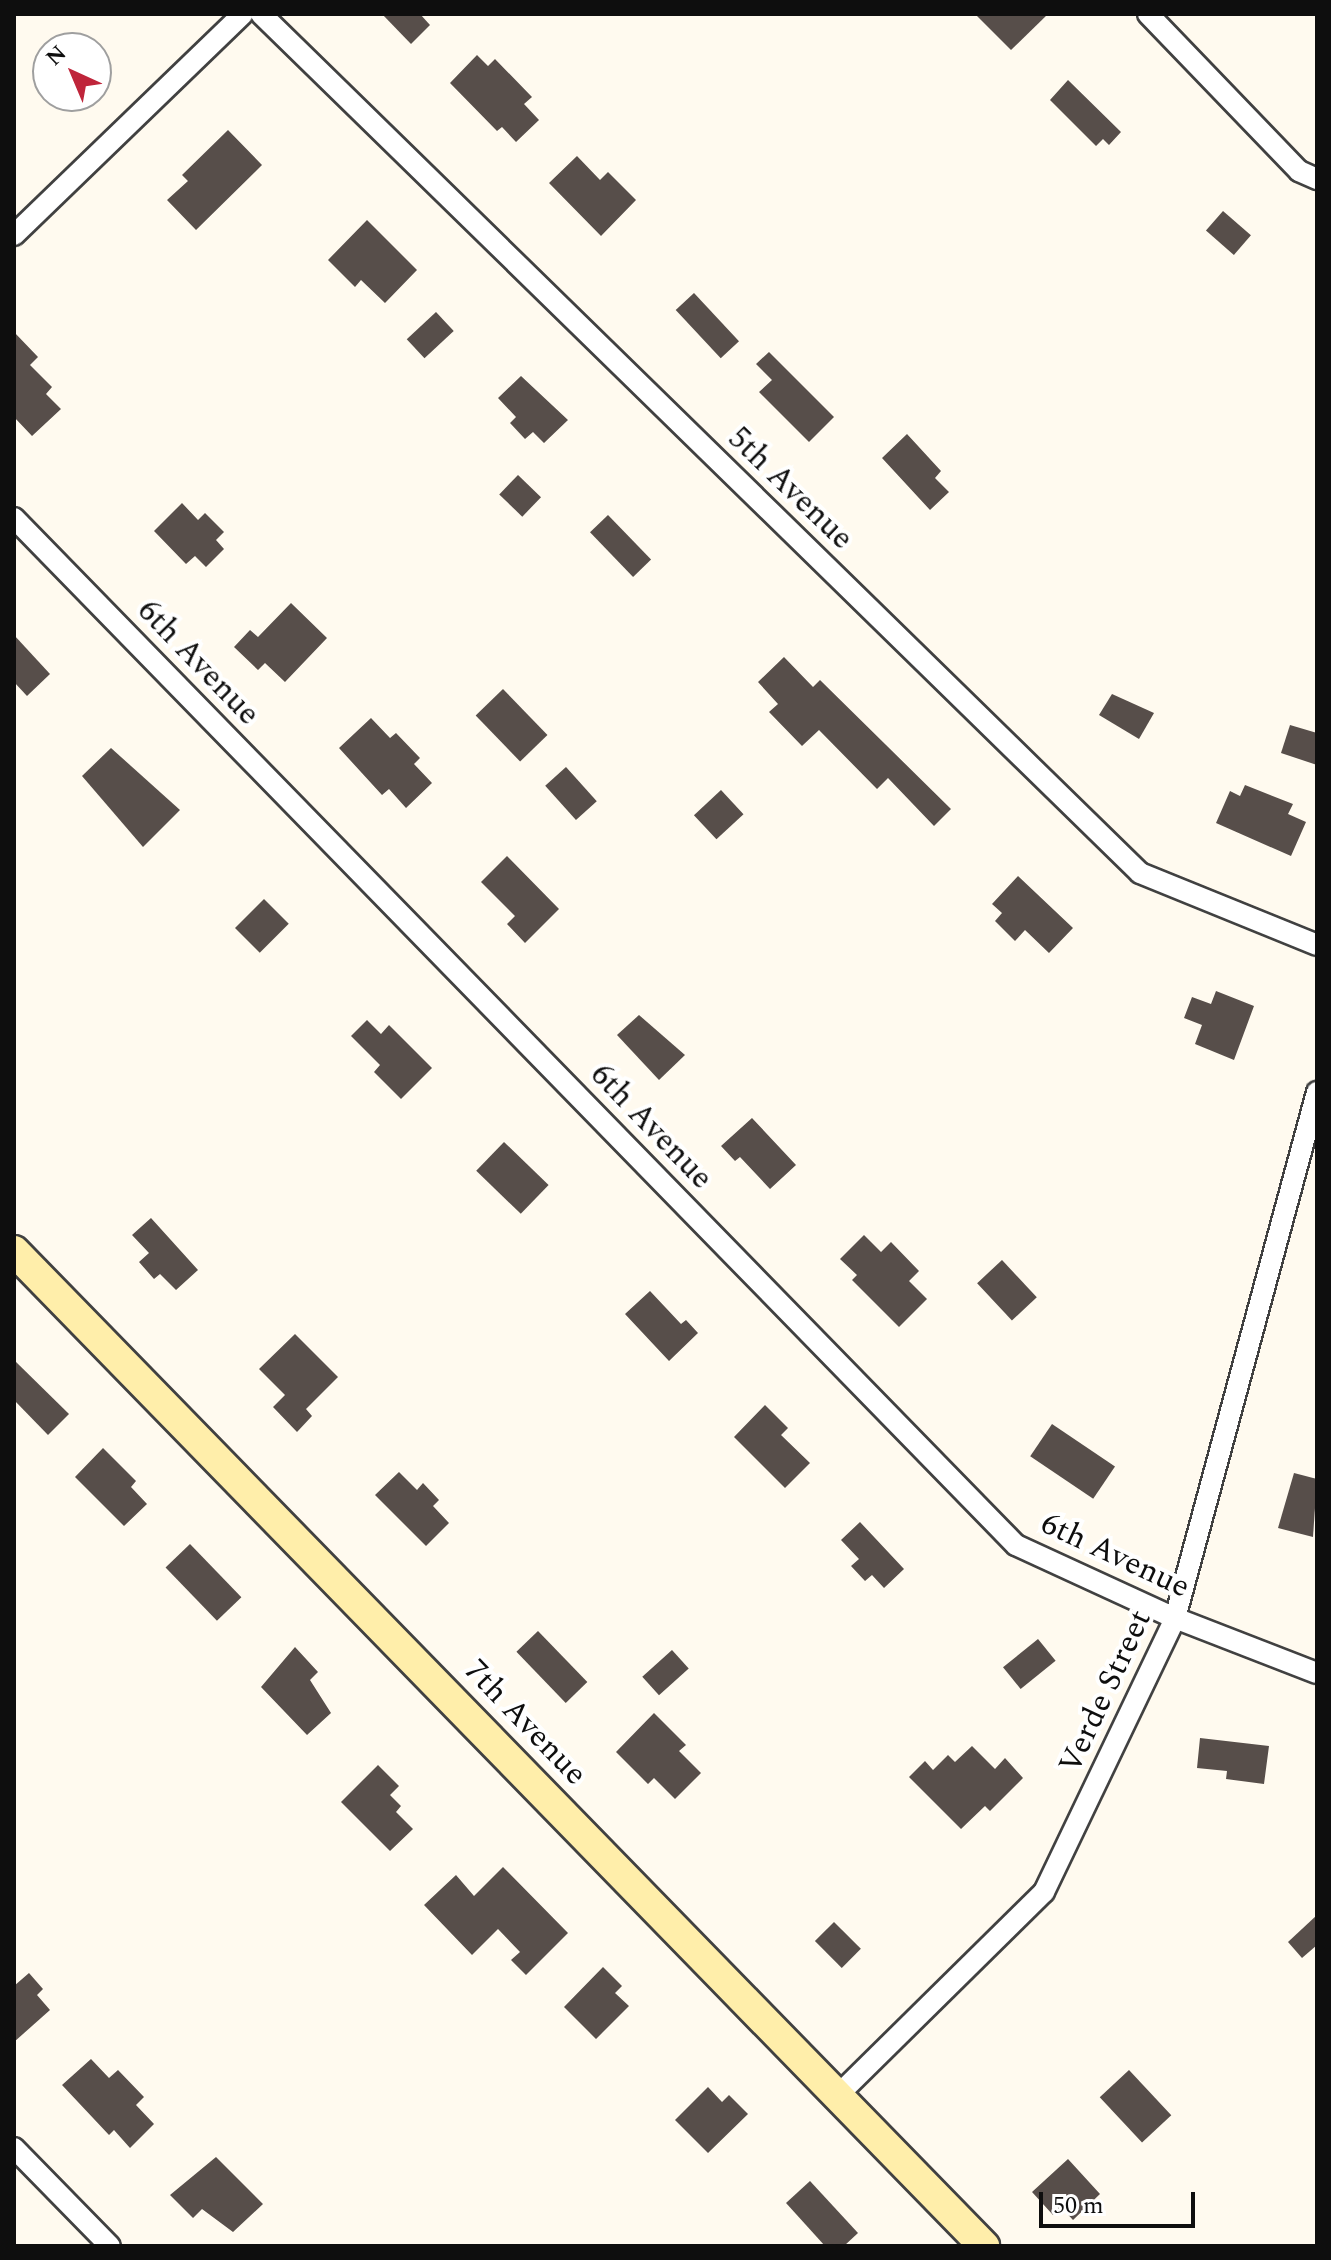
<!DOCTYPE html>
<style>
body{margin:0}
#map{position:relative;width:1331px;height:2260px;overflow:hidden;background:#fffaef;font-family:Spectral,serif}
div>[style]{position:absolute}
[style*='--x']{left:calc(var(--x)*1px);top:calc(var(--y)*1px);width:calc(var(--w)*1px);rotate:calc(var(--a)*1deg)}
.building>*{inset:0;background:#574e4a;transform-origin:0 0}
.roads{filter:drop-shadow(2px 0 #414141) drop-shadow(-2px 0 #414141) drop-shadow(0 2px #414141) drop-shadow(0 -2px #414141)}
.street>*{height:20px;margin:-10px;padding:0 10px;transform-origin:10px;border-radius:10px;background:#fff}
.secondary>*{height:30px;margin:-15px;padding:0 15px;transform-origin:15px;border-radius:15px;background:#fea}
span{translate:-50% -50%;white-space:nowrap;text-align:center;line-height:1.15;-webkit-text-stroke:8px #fff;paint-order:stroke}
.street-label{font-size:32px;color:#0e0e0e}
.frame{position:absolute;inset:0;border:16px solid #0e0e0e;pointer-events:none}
.north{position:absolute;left:32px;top:32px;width:80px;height:80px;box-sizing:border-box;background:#fff;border:2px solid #9f9f9f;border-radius:50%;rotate:316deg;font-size:22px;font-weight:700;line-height:32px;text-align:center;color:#0e0e0e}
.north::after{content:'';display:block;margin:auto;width:28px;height:36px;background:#bf253a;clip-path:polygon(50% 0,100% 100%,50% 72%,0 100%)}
.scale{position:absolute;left:1039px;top:2192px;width:156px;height:36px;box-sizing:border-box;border:4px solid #0e0e0e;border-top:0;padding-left:10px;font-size:24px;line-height:28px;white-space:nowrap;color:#0e0e0e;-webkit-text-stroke:6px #fff;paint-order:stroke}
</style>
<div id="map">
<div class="building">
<i style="clip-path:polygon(382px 14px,420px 14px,430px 25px,411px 44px)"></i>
<i style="clip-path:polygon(975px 14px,1048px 14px,1011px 50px)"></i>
<i style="clip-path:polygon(477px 55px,488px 66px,495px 59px,532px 97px,524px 104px,539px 120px,516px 142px,502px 127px,497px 131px,450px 83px)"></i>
<i style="clip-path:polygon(1068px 80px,1121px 132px,1109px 145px,1103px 139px,1096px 146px,1050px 100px)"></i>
<i style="clip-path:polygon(228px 130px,262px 165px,196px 230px,167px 200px,188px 181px,182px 175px)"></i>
<i style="clip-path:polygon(577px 156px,600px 180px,608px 172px,636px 200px,601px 236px,549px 183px)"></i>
<i style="left:1223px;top:211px;width:37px;height:26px;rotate:41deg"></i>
<i style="clip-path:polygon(367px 220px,417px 270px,385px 303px,361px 280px,355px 287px,328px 260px)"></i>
<i style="left:694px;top:293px;width:66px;height:25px;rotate:47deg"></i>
<i style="left:436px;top:312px;width:26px;height:40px;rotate:47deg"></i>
<i style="clip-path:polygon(14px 332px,38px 357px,30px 365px,52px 387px,46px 394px,61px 409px,32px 436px,14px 417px)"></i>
<i style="clip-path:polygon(769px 352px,834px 417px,809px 442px,759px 392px,772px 380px,756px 364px)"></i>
<i style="clip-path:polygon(521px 376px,568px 420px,544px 443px,533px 432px,525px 439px,510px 423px,516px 417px,498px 398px)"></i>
<i style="clip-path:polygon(907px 434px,941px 471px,935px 478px,949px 492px,930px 510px,882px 458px)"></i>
<i style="left:518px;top:475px;width:32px;height:27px;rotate:44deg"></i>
<i style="clip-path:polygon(182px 503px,198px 520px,205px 513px,224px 532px,216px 540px,224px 549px,206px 567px,195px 556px,186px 564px,154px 531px)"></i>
<i style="left:608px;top:515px;width:62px;height:25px;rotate:46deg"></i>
<i style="clip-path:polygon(291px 603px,327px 638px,285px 682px,265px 663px,258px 670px,234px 647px,250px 630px,258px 637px)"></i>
<i style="clip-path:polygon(14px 635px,50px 674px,27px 696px,14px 682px)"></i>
<i style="clip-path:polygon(784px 657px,813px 687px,820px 680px,951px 809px,934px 826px,888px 778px,877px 789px,819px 730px,802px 746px,769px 712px,778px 704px,758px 682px)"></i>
<i style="left:503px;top:689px;width:64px;height:38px;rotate:46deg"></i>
<i style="clip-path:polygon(1112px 694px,1154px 713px,1139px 739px,1099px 715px)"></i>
<i style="clip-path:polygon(371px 718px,390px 738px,396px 733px,420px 758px,414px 764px,432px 783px,406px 808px,389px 789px,382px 795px,339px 748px)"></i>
<i style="clip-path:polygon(1290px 725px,1317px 733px,1317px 765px,1281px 753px)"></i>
<i style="clip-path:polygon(111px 748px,180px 810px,143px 847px,82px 776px)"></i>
<i style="left:566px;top:767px;width:46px;height:28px;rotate:48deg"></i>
<i style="clip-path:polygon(1245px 785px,1293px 804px,1288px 814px,1306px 822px,1291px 856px,1216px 823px,1230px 791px,1240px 796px)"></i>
<i style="left:721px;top:790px;width:33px;height:37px;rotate:47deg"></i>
<i style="clip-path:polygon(507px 856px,559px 909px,525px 943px,507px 924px,515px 916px,481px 882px)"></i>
<i style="clip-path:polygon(1018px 876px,1073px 928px,1049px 953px,1025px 930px,1015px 941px,995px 921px,1002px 913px,992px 904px)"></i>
<i style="left:264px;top:899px;width:35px;height:41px;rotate:45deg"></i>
<i style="clip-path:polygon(1216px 991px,1254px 1006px,1234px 1060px,1195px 1044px,1202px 1025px,1184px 1018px,1192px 997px,1211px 1004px)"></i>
<i style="clip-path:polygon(639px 1015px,685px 1055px,659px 1080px,617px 1035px)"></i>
<i style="clip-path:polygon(367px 1020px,381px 1034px,389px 1025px,432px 1068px,401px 1099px,374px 1072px,380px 1065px,351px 1036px)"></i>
<i style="clip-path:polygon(752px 1118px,796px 1165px,770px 1189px,740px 1157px,735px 1161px,721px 1146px)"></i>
<i style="left:504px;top:1142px;width:62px;height:40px;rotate:44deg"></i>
<i style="clip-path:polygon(151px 1218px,198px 1270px,176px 1290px,160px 1274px,154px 1279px,139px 1262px,149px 1253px,132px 1235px)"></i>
<i style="clip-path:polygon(864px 1235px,881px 1252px,891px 1242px,919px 1271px,909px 1281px,927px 1299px,899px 1327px,852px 1280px,857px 1275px,840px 1259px)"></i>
<i style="left:1002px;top:1260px;width:51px;height:34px;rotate:47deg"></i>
<i style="clip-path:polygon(650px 1291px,681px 1324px,686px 1320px,698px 1333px,669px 1361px,625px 1314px)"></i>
<i style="clip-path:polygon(295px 1334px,338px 1377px,306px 1409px,312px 1416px,297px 1432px,273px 1407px,285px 1395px,259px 1369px)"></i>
<i style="clip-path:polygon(14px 1360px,69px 1414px,48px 1435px,14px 1400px)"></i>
<i style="clip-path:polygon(765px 1405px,788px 1428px,781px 1435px,810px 1463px,785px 1488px,734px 1437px)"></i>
<i style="left:1052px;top:1424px;width:76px;height:39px;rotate:34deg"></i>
<i style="clip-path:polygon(103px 1448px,136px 1481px,131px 1487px,147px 1504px,124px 1526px,75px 1477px)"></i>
<i style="clip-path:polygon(399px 1472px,417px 1490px,423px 1483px,439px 1500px,433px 1506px,449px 1523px,426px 1546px,375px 1495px)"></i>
<i style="clip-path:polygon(1294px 1473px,1317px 1479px,1313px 1537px,1278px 1528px)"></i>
<i style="clip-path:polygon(860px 1522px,904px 1569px,884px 1588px,872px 1575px,865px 1581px,851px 1566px,859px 1559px,841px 1540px)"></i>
<i style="left:190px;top:1544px;width:74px;height:34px;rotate:46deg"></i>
<i style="left:538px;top:1631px;width:71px;height:30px;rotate:46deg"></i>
<i style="left:1038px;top:1639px;width:28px;height:45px;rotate:51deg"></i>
<i style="clip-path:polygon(295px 1647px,318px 1672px,310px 1680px,331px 1713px,307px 1735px,261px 1687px)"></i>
<i style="left:672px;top:1650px;width:25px;height:40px;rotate:48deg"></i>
<i style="clip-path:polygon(654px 1713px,686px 1745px,679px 1751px,701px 1773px,675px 1799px,654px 1778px,648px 1784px,616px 1752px)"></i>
<i style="clip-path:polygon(1200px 1738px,1269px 1746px,1264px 1784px,1226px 1779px,1227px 1771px,1197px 1768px)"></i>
<i style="clip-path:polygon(972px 1746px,995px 1769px,1005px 1758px,1023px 1778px,990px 1811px,985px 1806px,961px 1829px,909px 1777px,925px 1761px,933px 1770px,948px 1755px,955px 1762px)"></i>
<i style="clip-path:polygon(378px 1765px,399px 1786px,390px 1795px,401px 1806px,396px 1812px,413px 1829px,390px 1851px,341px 1802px)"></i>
<i style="clip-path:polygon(503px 1867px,568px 1933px,526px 1975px,511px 1960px,520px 1952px,498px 1929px,472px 1955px,424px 1905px,456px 1875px,474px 1896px)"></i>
<i style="clip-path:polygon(1317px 1915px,1317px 1945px,1302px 1958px,1288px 1942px)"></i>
<i style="left:834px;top:1922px;width:38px;height:27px;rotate:45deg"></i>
<i style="clip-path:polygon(603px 1967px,622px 1986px,615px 1993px,629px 2006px,596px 2039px,564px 2007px)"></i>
<i style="clip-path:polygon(29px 1973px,43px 1989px,37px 1995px,50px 2010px,14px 2042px,14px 1986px)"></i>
<i style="clip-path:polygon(91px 2059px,109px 2078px,118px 2070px,144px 2097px,136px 2105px,154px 2124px,130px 2148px,114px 2130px,109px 2135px,62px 2085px)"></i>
<i style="left:1129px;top:2070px;width:62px;height:40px;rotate:47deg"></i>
<i style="clip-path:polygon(708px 2087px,722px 2102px,729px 2095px,748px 2114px,708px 2153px,675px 2120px)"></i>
<i style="clip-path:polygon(216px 2157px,263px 2204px,233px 2232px,202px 2209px,193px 2218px,170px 2195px)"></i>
<i style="clip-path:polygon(1068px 2159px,1100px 2194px,1073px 2220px,1061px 2207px,1053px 2215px,1032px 2192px)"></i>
<i style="clip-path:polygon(810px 2181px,858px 2233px,844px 2246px,825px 2246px,786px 2203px)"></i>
</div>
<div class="roads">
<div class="street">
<i style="--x:261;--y:14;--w:1229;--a:44.34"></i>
<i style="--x:1140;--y:873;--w:191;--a:22.1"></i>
<i style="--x:1148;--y:14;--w:218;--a:46.1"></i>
<i style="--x:1299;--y:171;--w:20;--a:24"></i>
<i style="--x:14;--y:235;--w:318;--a:-44"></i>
<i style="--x:14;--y:518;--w:1435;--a:45.71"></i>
<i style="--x:1016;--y:1545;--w:175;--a:24.7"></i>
<i style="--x:1175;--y:1618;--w:152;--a:21.2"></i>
<i style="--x:838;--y:2095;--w:289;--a:-44.6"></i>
<i style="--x:1044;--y:1892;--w:304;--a:-64.4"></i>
<i style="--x:1175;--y:1618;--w:545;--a:-74.89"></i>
<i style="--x:14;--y:2148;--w:137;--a:45.6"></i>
</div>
<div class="secondary">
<i style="--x:14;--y:1251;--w:1390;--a:45.73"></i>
</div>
</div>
<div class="street-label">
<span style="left:790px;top:489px;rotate:44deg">5th Avenue</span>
<span style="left:198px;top:663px;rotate:46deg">6th Avenue</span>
<span style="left:651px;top:1127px;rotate:46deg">6th Avenue</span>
<span style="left:1115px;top:1556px;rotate:25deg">6th Avenue</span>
<span style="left:1106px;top:1692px;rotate:-65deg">Verde Street</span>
<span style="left:525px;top:1723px;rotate:46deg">7th Avenue</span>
</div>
<div class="frame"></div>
<div class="north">N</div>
<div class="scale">50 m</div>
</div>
